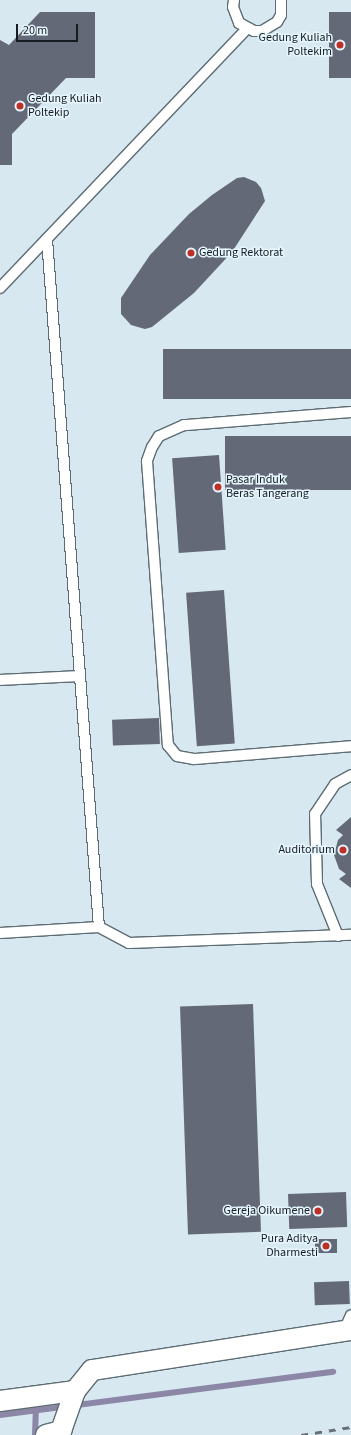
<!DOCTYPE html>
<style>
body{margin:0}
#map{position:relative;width:351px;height:1435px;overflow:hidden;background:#d7e8f1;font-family:"Source Sans 3",sans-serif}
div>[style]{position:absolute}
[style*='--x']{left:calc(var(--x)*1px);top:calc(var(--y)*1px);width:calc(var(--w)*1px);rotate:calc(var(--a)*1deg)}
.stream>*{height:6px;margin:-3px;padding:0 3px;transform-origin:3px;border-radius:3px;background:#8c86a7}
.building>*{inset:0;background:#636976;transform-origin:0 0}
.roads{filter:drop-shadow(1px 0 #5d6c73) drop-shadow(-1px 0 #5d6c73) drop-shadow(0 1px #5d6c73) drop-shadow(0 -1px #5d6c73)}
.service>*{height:10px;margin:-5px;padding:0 5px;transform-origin:5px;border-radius:5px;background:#fff}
.minor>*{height:20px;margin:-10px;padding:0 10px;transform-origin:10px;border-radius:10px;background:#fff}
.rail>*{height:3px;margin-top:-1.5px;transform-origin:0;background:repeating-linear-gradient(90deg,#667076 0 7px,transparent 0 14px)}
.dots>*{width:11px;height:11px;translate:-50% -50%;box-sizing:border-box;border:2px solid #e5f5fe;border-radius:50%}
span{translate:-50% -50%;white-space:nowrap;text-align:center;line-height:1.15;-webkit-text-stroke:3px #e5f5fe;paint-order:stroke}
.poi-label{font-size:12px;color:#161c1f}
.right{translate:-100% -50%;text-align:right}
.left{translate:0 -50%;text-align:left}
.scale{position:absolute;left:16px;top:24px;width:62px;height:18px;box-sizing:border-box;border:2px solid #161c1f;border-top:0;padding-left:5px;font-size:12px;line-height:14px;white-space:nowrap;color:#161c1f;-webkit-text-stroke:3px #e5f5fe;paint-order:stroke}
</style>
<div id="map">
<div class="stream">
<i style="--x:0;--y:1415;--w:336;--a:-7.4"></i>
<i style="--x:35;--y:1435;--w:24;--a:-88"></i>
</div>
<div class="building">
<i style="clip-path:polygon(40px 12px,95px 12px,95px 78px,66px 78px,12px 134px,12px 165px,0 165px,0 40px,9px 45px)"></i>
<i style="left:329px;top:12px;width:22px;height:66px"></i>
<i style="clip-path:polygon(244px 177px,256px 182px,261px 188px,265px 201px,232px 252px,194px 293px,152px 327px,145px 329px,131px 325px,121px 314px,121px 298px,150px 255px,189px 214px,212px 195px,237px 178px)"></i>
<i style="left:351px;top:349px;width:50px;height:188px;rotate:90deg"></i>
<i style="left:351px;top:436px;width:54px;height:126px;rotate:90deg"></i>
<i style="left:219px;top:455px;width:95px;height:47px;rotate:86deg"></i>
<i style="left:224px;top:590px;width:154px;height:38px;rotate:86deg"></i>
<i style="left:159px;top:718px;width:26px;height:47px;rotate:88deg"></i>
<i style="clip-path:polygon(351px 817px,351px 888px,339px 879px,346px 874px,339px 869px,334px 855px,338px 840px,343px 835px,336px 830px)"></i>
<i style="left:253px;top:1004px;width:228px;height:73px;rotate:88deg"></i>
<i style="left:346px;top:1192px;width:35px;height:58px;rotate:88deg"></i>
<i style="left:337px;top:1239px;width:14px;height:22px;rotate:90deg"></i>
<i style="left:349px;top:1281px;width:23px;height:35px;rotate:88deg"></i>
</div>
<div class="roads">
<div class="service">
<i style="--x:234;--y:0;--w:7;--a:98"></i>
<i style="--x:233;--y:7;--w:17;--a:69"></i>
<i style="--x:239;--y:23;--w:17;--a:28"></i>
<i style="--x:254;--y:31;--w:8;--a:0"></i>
<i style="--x:262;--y:31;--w:17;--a:-31"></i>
<i style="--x:277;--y:22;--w:8;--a:-60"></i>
<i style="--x:281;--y:15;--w:15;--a:-90"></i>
<i style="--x:47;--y:239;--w:690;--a:85.68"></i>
<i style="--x:0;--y:288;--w:358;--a:-46.4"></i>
<i style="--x:351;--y:412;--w:168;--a:175.5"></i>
<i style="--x:184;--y:425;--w:27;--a:156"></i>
<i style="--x:159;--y:436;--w:13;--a:122"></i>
<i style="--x:152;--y:447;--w:15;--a:110"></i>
<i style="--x:147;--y:461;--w:285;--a:85.8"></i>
<i style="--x:168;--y:745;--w:14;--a:51"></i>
<i style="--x:177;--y:756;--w:17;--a:10"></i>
<i style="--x:194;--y:759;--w:158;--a:-4.7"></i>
<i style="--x:0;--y:680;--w:80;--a:-2.9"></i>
<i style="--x:0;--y:933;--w:99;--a:-3.5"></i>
<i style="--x:99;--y:927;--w:34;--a:28"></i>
<i style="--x:129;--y:943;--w:222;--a:-2.1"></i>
<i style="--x:338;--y:936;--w:56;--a:-112"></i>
<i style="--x:317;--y:884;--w:70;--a:-91.6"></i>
<i style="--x:315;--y:814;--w:36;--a:-56"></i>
<i style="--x:335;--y:784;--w:18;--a:-29"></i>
<i style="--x:344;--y:1331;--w:17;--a:-66"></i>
</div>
<div class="minor">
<i style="--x:0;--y:1401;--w:76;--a:-7.6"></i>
<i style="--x:46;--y:1435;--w:16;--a:-15"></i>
<i style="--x:61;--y:1431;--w:42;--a:-70.7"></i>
<i style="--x:75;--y:1391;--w:27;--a:-51"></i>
<i style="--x:92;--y:1370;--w:262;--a:-8.8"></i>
</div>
</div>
<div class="rail">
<i style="--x:301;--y:1435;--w:51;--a:-9.1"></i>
</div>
<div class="dots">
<i style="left:340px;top:45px;background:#be3026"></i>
<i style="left:20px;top:106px;background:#be3026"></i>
<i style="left:191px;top:253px;background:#be3026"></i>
<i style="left:218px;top:487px;background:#be3026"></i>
<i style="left:343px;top:850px;background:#be3026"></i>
<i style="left:318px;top:1211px;background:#be3026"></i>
<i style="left:326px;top:1246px;background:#be3026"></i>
</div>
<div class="poi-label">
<span class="right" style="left:332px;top:45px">Gedung Kuliah<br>Poltekim</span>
<span class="left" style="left:28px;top:106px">Gedung Kuliah<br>Poltekip</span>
<span class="left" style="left:199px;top:253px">Gedung Rektorat</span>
<span class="left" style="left:226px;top:487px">Pasar Induk<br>Beras Tangerang</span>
<span class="right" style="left:335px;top:850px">Auditorium</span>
<span class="right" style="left:310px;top:1211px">Gereja Oikumene</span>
<span class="right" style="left:318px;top:1246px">Pura Aditya<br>Dharmesti</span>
</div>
<div class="scale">20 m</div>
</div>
